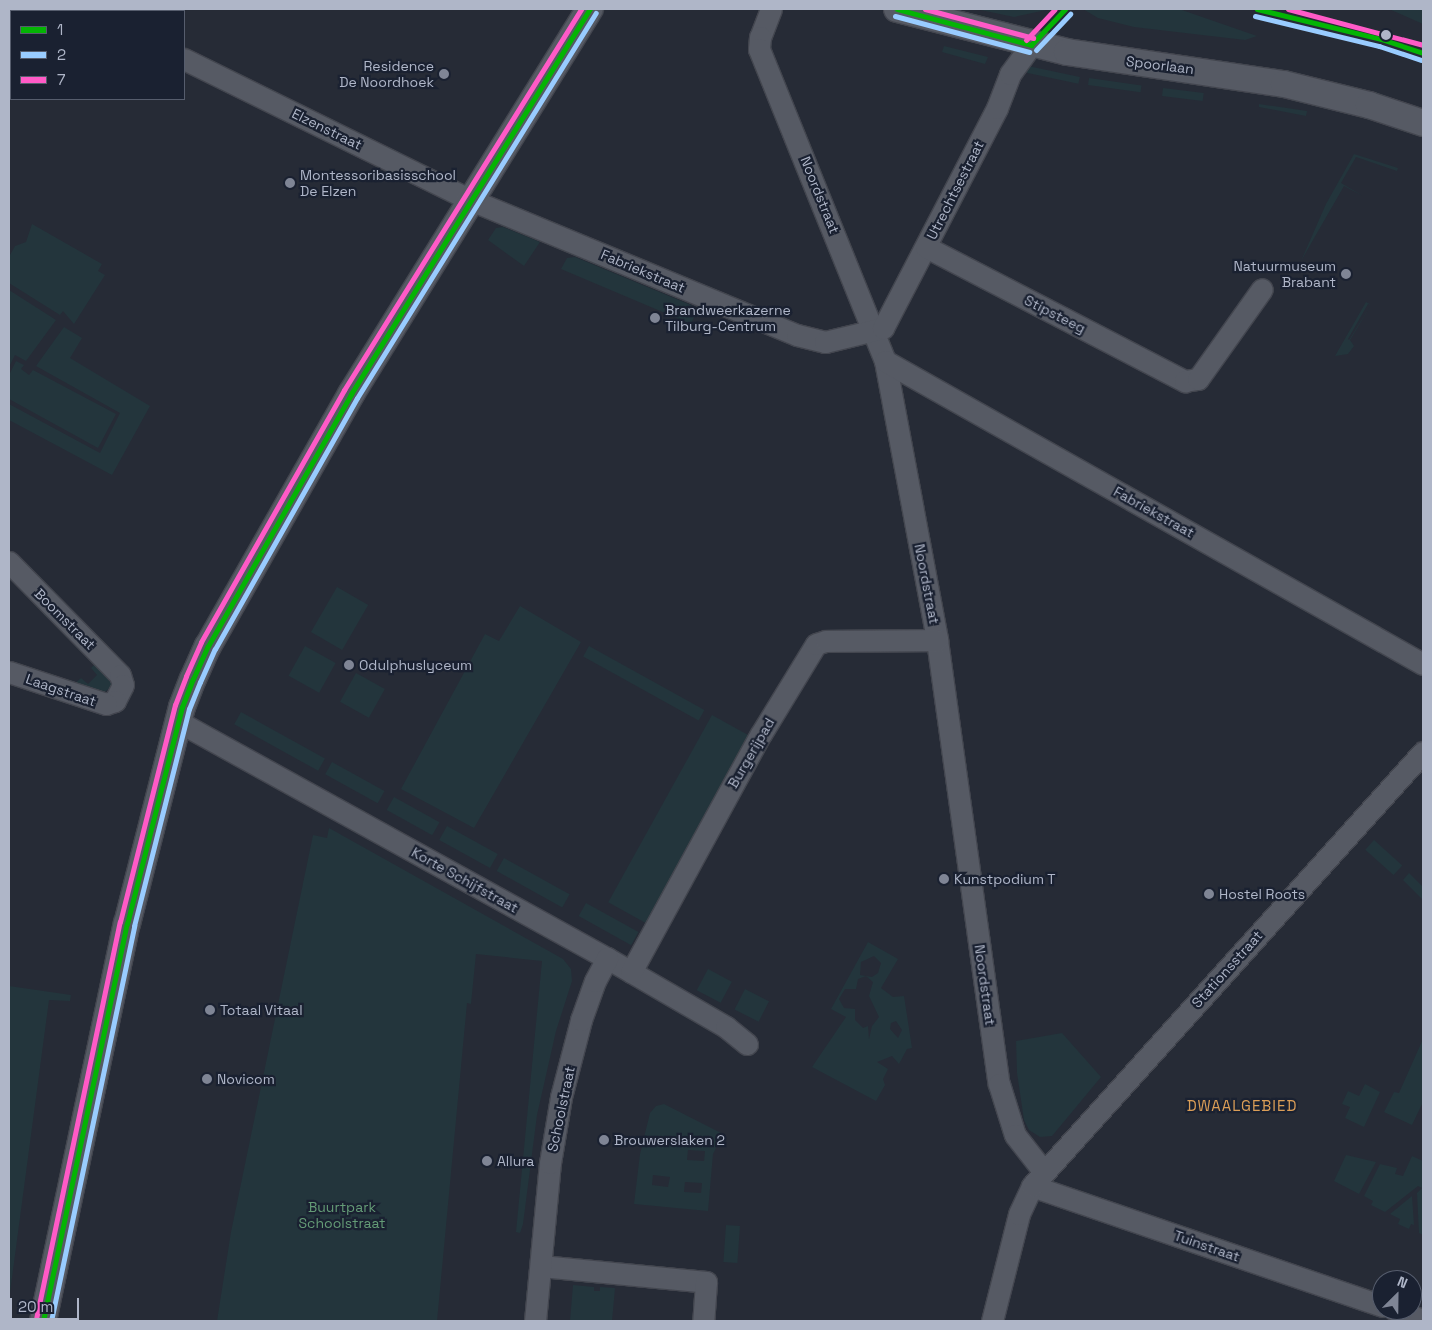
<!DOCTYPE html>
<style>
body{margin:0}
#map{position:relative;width:1432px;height:1330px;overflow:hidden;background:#262b36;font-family:"Space Grotesk",sans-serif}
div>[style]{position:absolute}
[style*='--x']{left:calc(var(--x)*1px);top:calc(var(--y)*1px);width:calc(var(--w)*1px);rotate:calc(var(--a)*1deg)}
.green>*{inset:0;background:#23353c;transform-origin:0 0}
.roads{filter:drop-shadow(1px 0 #43464f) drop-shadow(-1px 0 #43464f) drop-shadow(0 1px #43464f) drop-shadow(0 -1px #43464f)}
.minor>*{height:21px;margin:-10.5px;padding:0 10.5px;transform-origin:10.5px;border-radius:10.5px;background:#565a64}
.tertiary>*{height:26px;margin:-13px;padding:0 13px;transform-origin:13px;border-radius:13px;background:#565a64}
.bus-1>*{height:5px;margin:-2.5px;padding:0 2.5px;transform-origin:2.5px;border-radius:2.5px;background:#04b404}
.bus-2>*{height:5px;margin:-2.5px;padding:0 2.5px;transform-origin:2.5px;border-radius:2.5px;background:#9cf}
.bus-3>*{height:5px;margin:-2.5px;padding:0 2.5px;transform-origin:2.5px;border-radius:2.5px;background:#ff5ac7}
.dots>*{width:14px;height:14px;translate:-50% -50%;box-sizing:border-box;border:2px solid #1a2131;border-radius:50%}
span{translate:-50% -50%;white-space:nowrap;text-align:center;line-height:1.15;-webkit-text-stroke:4.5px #1a2131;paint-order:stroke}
.street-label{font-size:14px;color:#afb6c8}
.poi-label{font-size:14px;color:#afb6c8}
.right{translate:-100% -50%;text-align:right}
.left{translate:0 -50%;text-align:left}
.park-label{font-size:14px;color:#649b76}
.neighbourhood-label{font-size:15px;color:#db9e57;letter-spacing:1px}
.frame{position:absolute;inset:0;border:10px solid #afb6c8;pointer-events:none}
.legend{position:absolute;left:10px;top:10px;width:175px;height:90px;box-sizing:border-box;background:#1a2131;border:1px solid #565d6d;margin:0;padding:6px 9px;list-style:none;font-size:15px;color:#afb6c8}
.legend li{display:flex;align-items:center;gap:10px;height:25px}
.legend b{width:25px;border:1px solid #565d6d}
.north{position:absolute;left:1372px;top:1270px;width:50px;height:50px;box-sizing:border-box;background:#1a2131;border:1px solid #565d6d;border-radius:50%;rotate:23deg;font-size:14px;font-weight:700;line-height:20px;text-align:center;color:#afb6c8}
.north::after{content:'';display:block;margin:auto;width:18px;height:22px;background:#7f8595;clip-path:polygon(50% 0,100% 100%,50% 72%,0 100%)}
.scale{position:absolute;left:10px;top:1298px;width:69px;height:22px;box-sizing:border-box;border:2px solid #afb6c8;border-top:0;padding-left:6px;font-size:15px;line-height:18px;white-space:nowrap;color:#afb6c8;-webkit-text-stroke:4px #1a2131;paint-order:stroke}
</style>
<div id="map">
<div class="green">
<i style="clip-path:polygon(976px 9px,1046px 9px,1046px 10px,1014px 17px)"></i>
<i style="clip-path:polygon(1083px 9px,1179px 9px,1257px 36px,1245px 40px,1134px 27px,1098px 18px)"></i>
<i style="clip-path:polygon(1389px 9px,1423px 9px,1423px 24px)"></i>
<i style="clip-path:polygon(944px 46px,988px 57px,985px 64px,942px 52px)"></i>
<i style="left:1028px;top:66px;width:53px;height:7px;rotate:12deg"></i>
<i style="left:1089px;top:78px;width:53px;height:7px;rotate:8deg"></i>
<i style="left:1163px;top:88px;width:41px;height:8px;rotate:7deg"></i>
<i style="clip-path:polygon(1259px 104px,1307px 111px,1306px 116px,1259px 107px)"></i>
<i style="clip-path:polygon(1354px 154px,1398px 168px,1397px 171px,1356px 157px,1341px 183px,1363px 196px,1344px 186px,1301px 261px,1326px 204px)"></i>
<i style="clip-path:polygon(32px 224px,102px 264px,98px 271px,105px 275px,74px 324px,63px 311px,60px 315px,9px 283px,9px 257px,15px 246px,26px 242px)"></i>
<i style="clip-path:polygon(503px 227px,540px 242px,524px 266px,488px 240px,496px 228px)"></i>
<i style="clip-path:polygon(575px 257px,698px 308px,691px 324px,561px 269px,567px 258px)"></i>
<i style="clip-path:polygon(9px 290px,56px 320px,26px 361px,15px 355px,9px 367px)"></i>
<i style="clip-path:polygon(evenodd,1366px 302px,1371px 305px,1350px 340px,1354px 346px,1348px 354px,1335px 356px,1366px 302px,1368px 304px,1371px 305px,1349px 340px,1348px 339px,1368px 304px)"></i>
<i style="clip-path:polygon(64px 327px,82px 338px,70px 358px,150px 406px,112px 475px,9px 420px,9px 404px,100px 453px,120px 413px,36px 366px)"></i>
<i style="clip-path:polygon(16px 361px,24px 365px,21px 369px,29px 375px,33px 370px,116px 414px,98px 448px,9px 399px,9px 375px)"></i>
<i style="left:337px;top:587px;width:36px;height:52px;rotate:30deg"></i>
<i style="clip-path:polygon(520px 606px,581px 642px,474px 828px,401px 789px,485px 634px,499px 641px)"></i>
<i style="left:305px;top:646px;width:35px;height:34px;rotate:29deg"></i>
<i style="left:589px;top:646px;width:132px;height:12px;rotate:29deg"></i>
<i style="clip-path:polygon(94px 665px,111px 676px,111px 687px,102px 694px,73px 685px,81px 678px,88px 684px,97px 675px,91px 668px)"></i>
<i style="left:356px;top:673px;width:33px;height:33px;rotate:29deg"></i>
<i style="left:241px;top:712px;width:96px;height:14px;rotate:29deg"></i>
<i style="left:712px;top:715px;width:48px;height:214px;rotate:29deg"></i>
<i style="left:332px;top:762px;width:60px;height:14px;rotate:29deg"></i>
<i style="left:394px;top:797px;width:52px;height:15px;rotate:29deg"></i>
<i style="left:447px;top:826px;width:58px;height:16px;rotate:29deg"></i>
<i style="clip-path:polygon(329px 828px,563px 959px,571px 969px,572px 981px,556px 1031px,537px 1115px,523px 1224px,520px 1233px,516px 1232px,542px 961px,476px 954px,471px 1004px,467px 1003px,437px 1321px,217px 1321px,231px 1232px,313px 835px,327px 838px)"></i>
<i style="left:1374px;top:840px;width:38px;height:13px;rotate:42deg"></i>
<i style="left:504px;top:858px;width:75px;height:15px;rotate:29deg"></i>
<i style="clip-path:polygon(1409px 873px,1423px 887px,1423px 900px,1403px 880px)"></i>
<i style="left:586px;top:903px;width:60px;height:15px;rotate:29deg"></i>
<i style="clip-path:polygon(evenodd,868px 942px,898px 959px,881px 988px,893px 997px,904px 996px,912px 1048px,907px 1049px,899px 1064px,892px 1056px,877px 1062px,888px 1069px,883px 1079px,885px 1085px,876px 1101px,812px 1067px,846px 1017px,831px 1009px,868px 942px,874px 956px,881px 963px,878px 973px,872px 977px,860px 975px,861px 962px,874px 956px,868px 942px,866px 976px,873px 982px,869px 996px,879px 1017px,872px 1026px,869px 1039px,868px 1026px,863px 1028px,855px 1020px,855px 1009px,844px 1008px,839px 999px,845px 989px,856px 989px,858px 979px,866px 976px,868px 942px,896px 1021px,902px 1030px,898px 1038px,890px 1029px,891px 1023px,896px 1021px)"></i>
<i style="left:708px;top:969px;width:27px;height:24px;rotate:28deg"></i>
<i style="clip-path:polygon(9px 986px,71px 995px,70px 1001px,49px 1000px,9px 1300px)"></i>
<i style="left:745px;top:989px;width:27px;height:23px;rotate:27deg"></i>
<i style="clip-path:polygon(1062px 1033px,1101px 1077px,1052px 1136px,1040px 1137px,1029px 1130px,1024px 1120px,1017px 1073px,1016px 1041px)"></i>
<i style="clip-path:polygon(1423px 1039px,1423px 1102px,1412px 1125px,1384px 1112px,1394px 1092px,1399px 1093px)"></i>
<i style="clip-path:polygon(1365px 1084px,1380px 1092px,1364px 1127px,1345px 1118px,1350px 1107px,1342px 1104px,1348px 1091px,1359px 1096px)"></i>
<i style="clip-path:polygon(evenodd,664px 1104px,723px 1134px,713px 1154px,708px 1211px,634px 1204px,640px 1154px,650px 1113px,656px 1106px,664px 1104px,688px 1150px,705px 1151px,704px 1161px,687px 1160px,688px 1150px,664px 1104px,653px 1175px,670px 1177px,668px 1187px,652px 1185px,653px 1175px,664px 1104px,685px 1182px,702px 1183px,701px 1193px,684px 1192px,685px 1182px)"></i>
<i style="clip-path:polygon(1346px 1155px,1376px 1162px,1359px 1194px,1334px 1181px)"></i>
<i style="clip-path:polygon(1412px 1156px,1423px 1161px,1423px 1235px,1419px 1233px,1417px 1193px,1422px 1188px,1418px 1186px,1385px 1212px,1371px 1205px,1373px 1201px,1364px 1196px,1380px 1164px,1397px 1168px,1395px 1174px,1403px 1176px)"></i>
<i style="clip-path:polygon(1412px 1196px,1414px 1225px,1411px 1224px,1409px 1229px,1398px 1224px,1400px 1219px,1390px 1214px)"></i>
<i style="left:726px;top:1225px;width:14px;height:37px;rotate:4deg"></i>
<i style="clip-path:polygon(573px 1285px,594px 1287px,594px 1291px,600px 1291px,600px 1287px,615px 1288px,612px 1321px,570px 1321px)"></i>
</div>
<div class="roads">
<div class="minor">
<i style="--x:84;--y:9;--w:5;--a:22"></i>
<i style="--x:771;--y:9;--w:30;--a:111"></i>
<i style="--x:760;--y:37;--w:12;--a:95"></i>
<i style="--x:759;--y:49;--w:336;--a:68"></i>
<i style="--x:885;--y:361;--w:284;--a:79.4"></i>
<i style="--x:937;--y:640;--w:448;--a:82.1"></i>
<i style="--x:999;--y:1084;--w:53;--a:72.6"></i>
<i style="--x:1015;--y:1135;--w:47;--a:51.9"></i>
<i style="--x:33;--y:11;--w:3;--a:-45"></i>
<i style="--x:116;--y:11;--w:3;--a:-45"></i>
<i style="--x:9;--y:48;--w:4;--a:-63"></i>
<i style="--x:184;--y:59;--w:320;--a:26.2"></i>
<i style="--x:471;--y:200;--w:353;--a:22.5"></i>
<i style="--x:797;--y:335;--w:29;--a:14"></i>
<i style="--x:825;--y:342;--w:60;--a:-13.6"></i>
<i style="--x:883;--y:328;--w:248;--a:-62.6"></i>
<i style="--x:997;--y:108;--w:36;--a:-69"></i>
<i style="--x:1010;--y:74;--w:36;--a:-54"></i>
<i style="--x:926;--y:247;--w:292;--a:27.4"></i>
<i style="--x:1185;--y:381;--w:13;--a:-9"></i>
<i style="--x:1198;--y:379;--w:110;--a:-54.6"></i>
<i style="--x:885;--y:361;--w:617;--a:29.39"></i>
<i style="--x:9;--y:562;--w:158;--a:45.5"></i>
<i style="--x:120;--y:675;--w:10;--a:73"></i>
<i style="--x:123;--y:685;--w:18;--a:117"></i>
<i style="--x:115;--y:701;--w:9;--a:162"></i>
<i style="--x:106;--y:704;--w:102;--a:-161.7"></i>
<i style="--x:179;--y:722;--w:489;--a:28.9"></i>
<i style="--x:607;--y:958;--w:138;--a:30.1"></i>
<i style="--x:726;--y:1027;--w:27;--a:39"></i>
<i style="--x:631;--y:972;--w:271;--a:-61.4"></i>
<i style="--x:761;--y:734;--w:105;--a:-58.6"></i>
<i style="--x:816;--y:644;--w:10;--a:-17"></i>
<i style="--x:826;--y:641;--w:111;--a:-0.5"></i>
<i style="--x:1032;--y:1186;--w:370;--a:18.9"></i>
<i style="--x:541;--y:1266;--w:166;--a:5.5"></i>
<i style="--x:706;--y:1282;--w:39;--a:94"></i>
<i style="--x:1395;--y:1310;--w:30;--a:20"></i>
<i style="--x:535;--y:1321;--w:159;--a:-84.6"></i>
<i style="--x:550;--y:1163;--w:67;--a:-80.5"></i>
<i style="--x:561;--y:1097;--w:80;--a:-75.4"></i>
<i style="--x:581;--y:1020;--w:41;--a:-70.3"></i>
<i style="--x:595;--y:981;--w:26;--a:-62"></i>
<i style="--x:992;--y:1321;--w:110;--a:-75.8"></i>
<i style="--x:1019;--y:1214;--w:31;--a:-65"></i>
<i style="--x:1032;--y:1186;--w:584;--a:-47.98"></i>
</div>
<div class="tertiary">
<i style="--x:897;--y:9;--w:175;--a:14.2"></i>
<i style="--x:1067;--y:52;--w:219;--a:8.4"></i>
<i style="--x:1284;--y:84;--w:88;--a:13.9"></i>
<i style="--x:1369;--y:105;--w:57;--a:18.4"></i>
<i style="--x:43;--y:1321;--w:406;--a:-78.1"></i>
<i style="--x:127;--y:924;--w:224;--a:-75.8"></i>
<i style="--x:182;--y:707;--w:30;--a:-69"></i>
<i style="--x:193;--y:679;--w:36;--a:-66"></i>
<i style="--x:208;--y:646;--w:290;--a:-60.4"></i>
<i style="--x:351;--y:394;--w:453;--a:-58.2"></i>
</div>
</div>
<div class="bus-1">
<i style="--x:897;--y:9;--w:139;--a:15"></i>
<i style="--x:1257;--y:9;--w:128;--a:13.6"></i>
<i style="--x:1381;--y:39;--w:44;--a:18.4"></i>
<i style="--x:1031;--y:45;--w:50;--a:-46.6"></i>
<i style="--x:43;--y:1321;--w:406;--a:-78.1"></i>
<i style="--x:127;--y:924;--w:224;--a:-75.8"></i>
<i style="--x:182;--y:707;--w:30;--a:-69"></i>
<i style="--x:193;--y:679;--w:36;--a:-66"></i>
<i style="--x:208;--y:646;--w:290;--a:-60.4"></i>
<i style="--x:351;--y:394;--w:453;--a:-58.2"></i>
</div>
<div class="bus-2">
<i style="--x:895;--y:16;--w:139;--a:15"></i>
<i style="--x:1255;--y:16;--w:128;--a:13.6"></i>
<i style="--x:1379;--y:46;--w:44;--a:18.4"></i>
<i style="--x:1036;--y:50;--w:50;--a:-46.6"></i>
<i style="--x:51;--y:1321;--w:404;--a:-78.1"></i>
<i style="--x:134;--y:926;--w:224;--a:-75.8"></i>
<i style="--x:189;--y:709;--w:29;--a:-68"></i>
<i style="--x:200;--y:682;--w:36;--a:-66"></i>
<i style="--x:215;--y:649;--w:288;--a:-60.5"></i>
<i style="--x:357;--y:398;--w:453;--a:-58.2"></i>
</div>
<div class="bus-3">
<i style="--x:925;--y:9;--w:112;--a:15"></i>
<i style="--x:1288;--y:9;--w:140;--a:14.9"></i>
<i style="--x:1026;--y:40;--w:42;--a:-46.9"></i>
<i style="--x:36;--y:1319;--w:406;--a:-78.1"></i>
<i style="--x:120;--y:922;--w:224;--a:-75.8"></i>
<i style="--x:175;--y:705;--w:31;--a:-69"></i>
<i style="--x:186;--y:676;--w:37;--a:-66"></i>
<i style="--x:201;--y:642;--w:290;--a:-60.4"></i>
<i style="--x:344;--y:390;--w:449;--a:-58.1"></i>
</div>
<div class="dots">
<i style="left:1386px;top:35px;background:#afb6c8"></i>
<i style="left:444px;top:74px;background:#7f8595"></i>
<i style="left:290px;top:183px;background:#7f8595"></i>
<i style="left:1346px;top:274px;background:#7f8595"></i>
<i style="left:655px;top:318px;background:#7f8595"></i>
<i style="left:349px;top:665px;background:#7f8595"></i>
<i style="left:944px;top:879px;background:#7f8595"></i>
<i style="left:1209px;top:894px;background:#7f8595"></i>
<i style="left:210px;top:1010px;background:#7f8595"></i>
<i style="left:207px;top:1079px;background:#7f8595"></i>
<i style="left:604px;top:1140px;background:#7f8595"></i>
<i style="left:487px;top:1161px;background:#7f8595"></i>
</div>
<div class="street-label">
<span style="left:1160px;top:65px;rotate:7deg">Spoorlaan</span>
<span style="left:327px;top:129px;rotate:26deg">Elzenstraat</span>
<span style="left:955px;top:190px;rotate:-63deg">Utrechtsestraat</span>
<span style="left:820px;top:195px;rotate:68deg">Noordstraat</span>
<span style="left:643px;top:271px;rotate:23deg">Fabriekstraat</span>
<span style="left:1055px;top:314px;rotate:27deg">Stipsteeg</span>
<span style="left:1154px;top:512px;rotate:29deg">Fabriekstraat</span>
<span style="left:927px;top:584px;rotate:79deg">Noordstraat</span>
<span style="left:65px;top:619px;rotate:45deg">Boomstraat</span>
<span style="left:61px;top:690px;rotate:19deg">Laagstraat</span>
<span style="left:751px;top:753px;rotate:-60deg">Burgerijpad</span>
<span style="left:465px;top:880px;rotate:29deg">Korte Schijfstraat</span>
<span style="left:1227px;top:969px;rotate:-48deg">Stationsstraat</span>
<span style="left:985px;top:985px;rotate:82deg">Noordstraat</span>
<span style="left:561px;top:1109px;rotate:-78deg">Schoolstraat</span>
<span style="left:1207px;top:1246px;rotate:19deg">Tuinstraat</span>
</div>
<div class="poi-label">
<span class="right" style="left:434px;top:74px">Residence<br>De Noordhoek</span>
<span class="left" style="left:300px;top:183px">Montessoribasisschool<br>De Elzen</span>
<span class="right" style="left:1336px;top:274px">Natuurmuseum<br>Brabant</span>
<span class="left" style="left:665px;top:318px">Brandweerkazerne<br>Tilburg-Centrum</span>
<span class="left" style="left:359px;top:665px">Odulphuslyceum</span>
<span class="left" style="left:954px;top:879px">Kunstpodium T</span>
<span class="left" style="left:1219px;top:894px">Hostel Roots</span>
<span class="left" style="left:220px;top:1010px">Totaal Vitaal</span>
<span class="left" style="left:217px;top:1079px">Novicom</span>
<span class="left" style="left:614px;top:1140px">Brouwerslaken 2</span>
<span class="left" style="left:497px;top:1161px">Allura</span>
</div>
<div class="park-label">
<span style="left:342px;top:1215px">Buurtpark<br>Schoolstraat</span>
</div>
<div class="neighbourhood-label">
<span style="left:1242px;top:1106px">DWAALGEBIED</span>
</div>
<div class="frame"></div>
<ul class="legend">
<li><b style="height:6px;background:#04b404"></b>1</li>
<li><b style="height:6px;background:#9cf"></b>2</li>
<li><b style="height:6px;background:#ff5ac7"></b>7</li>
</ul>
<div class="north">N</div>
<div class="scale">20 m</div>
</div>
